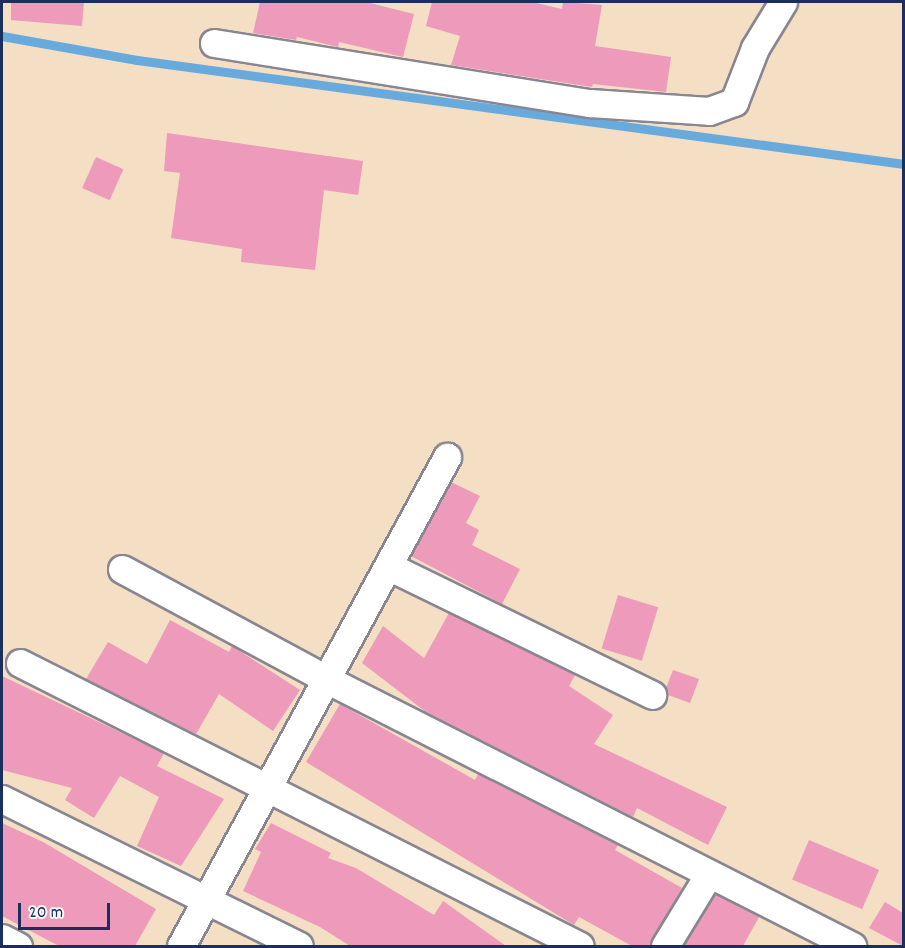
<!DOCTYPE html>
<style>
body{margin:0}
#map{position:relative;width:905px;height:948px;overflow:hidden;background:#f4dec4;font-family:Dekko,sans-serif}
div>[style]{position:absolute}
[style*='--x']{left:calc(var(--x)*1px);top:calc(var(--y)*1px);width:calc(var(--w)*1px);rotate:calc(var(--a)*1deg)}
.stream>*{height:9px;margin:-4.5px;padding:0 4.5px;transform-origin:4.5px;border-radius:4.5px;background:#69aadd}
.building>*{inset:0;background:#ee9aba;transform-origin:0 0}
.roads{filter:drop-shadow(2px 0 #888691) drop-shadow(-2px 0 #888691) drop-shadow(0 2px #888691) drop-shadow(0 -2px #888691)}
.street>*{height:27px;margin:-13.5px;padding:0 13.5px;transform-origin:13.5px;border-radius:13.5px;background:#fff}
span{translate:-50% -50%;white-space:nowrap;text-align:center;line-height:1.15;-webkit-text-stroke:4.5px #f6f6f2;paint-order:stroke}
.frame{position:absolute;inset:0;border:3px solid #1b2f5e;pointer-events:none}
.scale{position:absolute;left:18px;top:903px;width:92px;height:27px;box-sizing:border-box;border:3px solid #1b2f5e;border-top:0;padding-left:8px;font-size:18px;line-height:21px;white-space:nowrap;color:#1b2f5e;-webkit-text-stroke:4px #f6f6f2;paint-order:stroke}
</style>
<div id="map">
<div class="stream">
<i style="--x:2;--y:36;--w:137;--a:10.1"></i>
<i style="--x:137;--y:60;--w:774;--a:7.72"></i>
</div>
<div class="building">
<i style="clip-path:polygon(11px 2px,84px 2px,82px 26px,11px 20px)"></i>
<i style="clip-path:polygon(260px 2px,366px 2px,414px 14px,403px 57px,339px 42px,338px 47px,297px 37px,296px 40px,253px 33px)"></i>
<i style="clip-path:polygon(432px 2px,532px 2px,562px 9px,563px 2px,602px 5px,595px 46px,671px 57px,666px 92px,593px 84px,592px 87px,451px 65px,460px 36px,426px 26px)"></i>
<i style="clip-path:polygon(167px 133px,363px 161px,358px 195px,324px 190px,315px 270px,241px 262px,242px 249px,171px 238px,180px 173px,164px 171px)"></i>
<i style="left:96px;top:157px;width:30px;height:34px;rotate:24deg"></i>
<i style="clip-path:polygon(451px 482px,480px 496px,466px 523px,479px 530px,472px 545px,520px 569px,502px 604px,411px 556px)"></i>
<i style="left:618px;top:595px;width:42px;height:56px;rotate:17deg"></i>
<i style="clip-path:polygon(449px 613px,575px 675px,569px 686px,613px 715px,594px 744px,727px 807px,708px 845px,637px 808px,633px 817px,426px 712px,362px 663px,383px 626px,424px 658px)"></i>
<i style="clip-path:polygon(170px 620px,229px 652px,232px 646px,300px 690px,273px 731px,219px 694px,196px 734px,86px 679px,108px 642px,147px 664px)"></i>
<i style="clip-path:polygon(673px 670px,699px 679px,690px 703px,668px 695px,666px 688px)"></i>
<i style="clip-path:polygon(2px 676px,164px 753px,157px 766px,224px 799px,181px 866px,137px 846px,159px 797px,120px 776px,94px 818px,65px 800px,72px 788px,2px 770px)"></i>
<i style="clip-path:polygon(340px 704px,475px 780px,478px 774px,618px 845px,615px 850px,682px 888px,649px 946px,632px 946px,579px 917px,574px 925px,306px 762px)"></i>
<i style="clip-path:polygon(2px 823px,43px 842px,156px 909px,135px 946px,59px 946px,2px 916px)"></i>
<i style="clip-path:polygon(271px 823px,331px 853px,328px 858px,356px 868px,434px 915px,443px 901px,506px 946px,350px 946px,320px 927px,243px 891px,261px 852px,255px 849px)"></i>
<i style="left:809px;top:840px;width:76px;height:43px;rotate:23deg"></i>
<i style="clip-path:polygon(715px 894px,759px 917px,743px 946px,683px 946px)"></i>
<i style="clip-path:polygon(885px 902px,903px 913px,903px 946px,869px 928px)"></i>
</div>
<div class="roads">
<div class="street">
<i style="--x:214;--y:43;--w:381;--a:9.1"></i>
<i style="--x:590;--y:103;--w:119;--a:3.8"></i>
<i style="--x:709;--y:111;--w:27;--a:-20"></i>
<i style="--x:734;--y:102;--w:58;--a:-68.7"></i>
<i style="--x:755;--y:48;--w:54;--a:-58.7"></i>
<i style="--x:388;--y:566;--w:294;--a:26"></i>
<i style="--x:122;--y:569;--w:234;--a:28.3"></i>
<i style="--x:328;--y:680;--w:588;--a:26.91"></i>
<i style="--x:20;--y:663;--w:627;--a:26.81"></i>
<i style="--x:2;--y:799;--w:331;--a:26.3"></i>
<i style="--x:2;--y:938;--w:18;--a:27"></i>
<i style="--x:181;--y:946;--w:557;--a:-61.46"></i>
<i style="--x:665;--y:946;--w:84;--a:-58.6"></i>
</div>
</div>
<div class="frame"></div>
<div class="scale">20 m</div>
</div>
